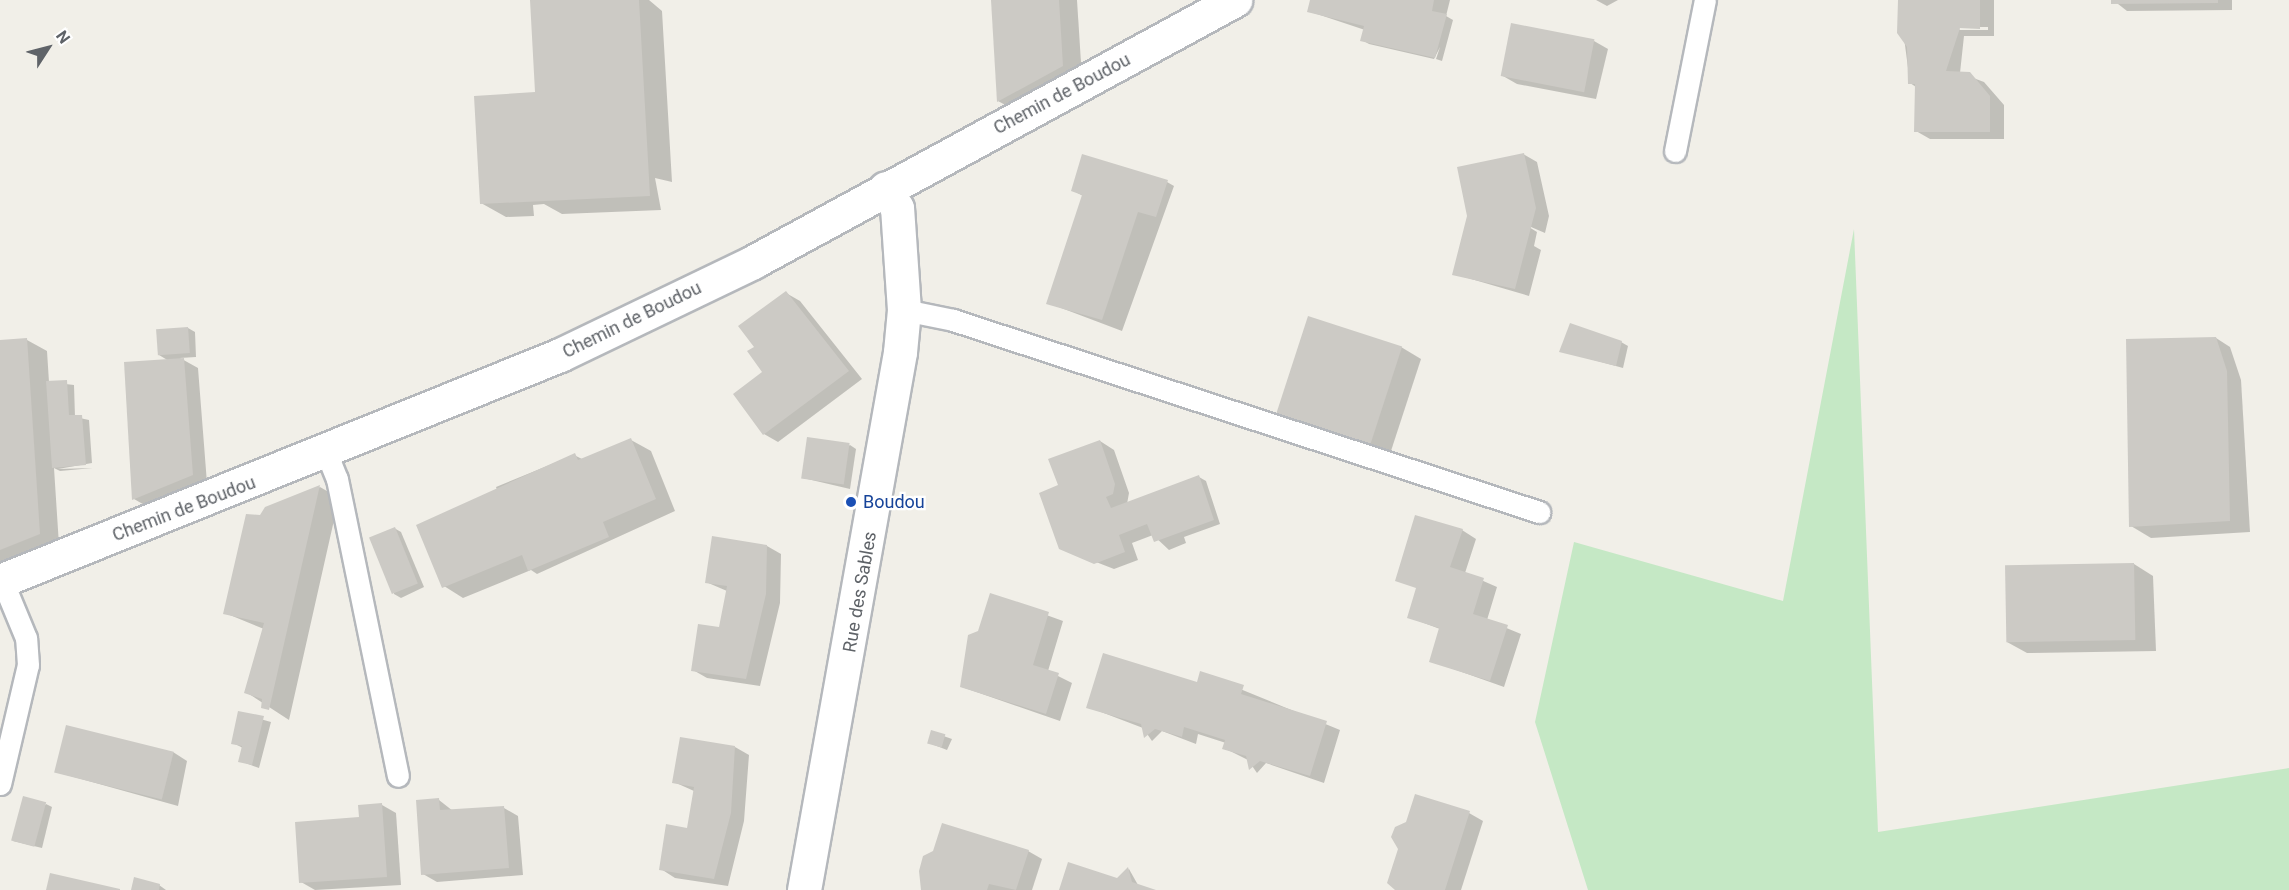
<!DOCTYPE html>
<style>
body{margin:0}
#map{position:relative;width:2289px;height:890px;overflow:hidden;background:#f1efe8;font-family:Roboto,sans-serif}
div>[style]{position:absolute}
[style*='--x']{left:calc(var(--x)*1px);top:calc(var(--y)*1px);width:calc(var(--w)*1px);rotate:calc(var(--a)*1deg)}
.green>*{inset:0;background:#c5e8c5}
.shadow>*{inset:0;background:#0003}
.building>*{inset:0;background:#cccac5;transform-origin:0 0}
.roads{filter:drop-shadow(2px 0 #b5b8bc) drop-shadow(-2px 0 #b5b8bc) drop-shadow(0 2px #b5b8bc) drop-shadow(0 -2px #b5b8bc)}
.lane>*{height:21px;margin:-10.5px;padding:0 10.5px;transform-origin:10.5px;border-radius:10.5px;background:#fff}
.street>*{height:33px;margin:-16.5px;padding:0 16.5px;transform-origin:16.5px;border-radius:16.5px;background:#fff}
.secondary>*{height:33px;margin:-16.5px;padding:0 16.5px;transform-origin:16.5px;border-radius:16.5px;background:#fff}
.dots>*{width:16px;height:16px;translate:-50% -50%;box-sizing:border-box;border:3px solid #fff;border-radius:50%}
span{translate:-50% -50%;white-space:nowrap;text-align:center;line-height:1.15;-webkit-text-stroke:4.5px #fff;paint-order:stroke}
.street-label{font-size:18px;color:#5f6368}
.transit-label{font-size:18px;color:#164399}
.left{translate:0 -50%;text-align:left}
.north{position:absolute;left:18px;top:18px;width:60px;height:60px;-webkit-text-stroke:4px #fff;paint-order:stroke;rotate:54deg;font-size:16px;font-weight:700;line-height:24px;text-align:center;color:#5f6368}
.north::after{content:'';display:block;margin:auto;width:21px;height:27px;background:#5f6368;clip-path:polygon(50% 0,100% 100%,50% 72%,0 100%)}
</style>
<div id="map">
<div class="green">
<i style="clip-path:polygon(1854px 229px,1878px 832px,2289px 768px,2289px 890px,1588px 890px,1535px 722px,1574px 542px,1783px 601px)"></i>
</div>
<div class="shadow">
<i style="clip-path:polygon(531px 0,649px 0,662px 11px,672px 182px,655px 178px,661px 210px,562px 214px,544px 204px,533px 205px,534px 216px,506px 217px,481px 203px,536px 93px)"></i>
<i style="clip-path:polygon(992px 0,1077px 0,1082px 78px,1018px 112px,998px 101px)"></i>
<i style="clip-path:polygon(1311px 0,1450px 0,1446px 16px,1453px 20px,1442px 61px,1436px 59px,1440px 47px,1434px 59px,1369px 44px,1362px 40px,1365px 30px,1308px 11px)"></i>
<i style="clip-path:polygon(1596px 0,1618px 0,1607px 6px)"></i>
<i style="clip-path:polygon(evenodd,1899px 0,1994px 0,1994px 36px,1964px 36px,1960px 73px,1984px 82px,2004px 105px,2004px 139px,1930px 139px,1916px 131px,1916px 87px,1910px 83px,1899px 0,1957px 27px,1988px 27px,1988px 30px,1960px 30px,1957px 27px)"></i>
<i style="clip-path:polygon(2113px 0,2232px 0,2232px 10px,2127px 11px)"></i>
<i style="clip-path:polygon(1513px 25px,1594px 41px,1608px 49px,1596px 99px,1517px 84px,1503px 76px)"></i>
<i style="clip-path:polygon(1523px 154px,1537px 162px,1549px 216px,1545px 233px,1524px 224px,1537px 232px,1534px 246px,1541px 250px,1529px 296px,1454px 274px)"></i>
<i style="clip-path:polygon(1167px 182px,1174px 186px,1122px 331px,1048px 303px,1083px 196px,1072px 190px)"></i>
<i style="clip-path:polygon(786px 293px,800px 301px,862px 379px,778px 442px,764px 434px,764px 372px,756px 347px)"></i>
<i style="clip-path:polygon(188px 328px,195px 332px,196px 357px,180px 358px,198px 368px,207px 483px,148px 507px,134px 499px,169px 361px,159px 355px)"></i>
<i style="clip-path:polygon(2216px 338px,2230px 347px,2241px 380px,2250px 532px,2151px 538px,2131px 526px)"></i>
<i style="clip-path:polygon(27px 340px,47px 351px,49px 382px,74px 385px,75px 417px,89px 420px,92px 463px,58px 469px,93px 468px,60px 471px,54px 468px,59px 545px,0 569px,0 342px)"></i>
<i style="clip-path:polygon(1621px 342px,1628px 346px,1623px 368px,1561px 351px)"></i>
<i style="clip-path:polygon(1401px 347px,1421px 359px,1390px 454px,1278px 414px)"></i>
<i style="clip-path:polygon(631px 440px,651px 451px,675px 511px,537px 574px,531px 570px,463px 598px,444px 586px,498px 493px,496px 487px,574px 455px,582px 459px)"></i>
<i style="clip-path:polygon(1100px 441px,1114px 450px,1129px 493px,1127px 504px,1199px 477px,1206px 481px,1220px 524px,1184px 537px,1186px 543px,1169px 550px,1153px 535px,1132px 543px,1138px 560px,1114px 569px,1060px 548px,1060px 486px)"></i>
<i style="clip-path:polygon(850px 445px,856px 449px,850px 489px,803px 478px)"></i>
<i style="clip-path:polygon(320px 487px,339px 498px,289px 720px,246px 692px,264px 629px,225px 613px,261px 517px)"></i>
<i style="clip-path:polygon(394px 528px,401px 532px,424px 587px,401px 598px,394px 594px)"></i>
<i style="clip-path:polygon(1462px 530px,1476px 539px,1465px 573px,1497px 587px,1487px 620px,1521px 634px,1504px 687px,1431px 661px,1440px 629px,1408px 617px)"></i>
<i style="clip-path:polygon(767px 546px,781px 554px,780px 603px,760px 686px,707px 678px,693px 670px,721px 629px,727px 591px,706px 582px)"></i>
<i style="clip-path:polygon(2134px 564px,2153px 576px,2156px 651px,2027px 653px,2007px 642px)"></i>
<i style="clip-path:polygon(991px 595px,1063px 621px,1048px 671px,1072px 683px,1060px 721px,962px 687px,969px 636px,979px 632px)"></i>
<i style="clip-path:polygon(1201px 673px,1340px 730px,1324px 783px,1266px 763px,1257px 773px,1248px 760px,1224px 748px,1226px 743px,1198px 734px,1196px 744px,1162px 731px,1152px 741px,1143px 728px,1088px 707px,1198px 683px)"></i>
<i style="clip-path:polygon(239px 713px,271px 722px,259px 768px,240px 761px,243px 748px,233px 743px)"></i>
<i style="clip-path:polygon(932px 732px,952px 739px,947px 750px,929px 743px)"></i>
<i style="clip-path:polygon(735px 747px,749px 755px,744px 821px,728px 886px,675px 878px,661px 869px,689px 830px,694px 791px,674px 782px)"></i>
<i style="clip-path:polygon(173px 752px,187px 761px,178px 806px,56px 772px)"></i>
<i style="clip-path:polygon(439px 800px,453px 811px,504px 808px,518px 816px,523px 875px,437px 882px,423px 874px)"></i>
<i style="clip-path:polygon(46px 804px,52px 807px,42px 848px,13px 841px)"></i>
<i style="clip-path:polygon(382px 805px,396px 813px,401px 885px,315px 890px,301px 882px,360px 818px)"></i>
<i style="clip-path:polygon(1469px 813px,1483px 821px,1461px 890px,1397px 890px)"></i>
<i style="clip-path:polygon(1028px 851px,1042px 859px,1032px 890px,926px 890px)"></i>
<i style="clip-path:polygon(1129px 869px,1138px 885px,1150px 890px,1061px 890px,1118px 879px)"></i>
<i style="clip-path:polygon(159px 885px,166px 890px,132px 890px)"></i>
</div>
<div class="building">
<i style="clip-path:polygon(530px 0,639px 0,650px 196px,480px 204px,474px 96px,535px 92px)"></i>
<i style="clip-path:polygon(991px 0,1059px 0,1063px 66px,997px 102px)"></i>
<i style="clip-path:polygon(1310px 0,1434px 0,1432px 11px,1447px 14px,1435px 58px,1360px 41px,1364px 26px,1307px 12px)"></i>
<i style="clip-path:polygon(1898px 0,1980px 0,1980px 29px,1960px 28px,1946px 71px,1970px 72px,1990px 96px,1990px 132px,1914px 132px,1915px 84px,1908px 84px,1907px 47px,1897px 33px)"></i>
<i style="clip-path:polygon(2111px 0,2218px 0,2218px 3px,2111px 4px)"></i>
<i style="left:1511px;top:23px;width:85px;height:54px;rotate:11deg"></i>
<i style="clip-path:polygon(1524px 153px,1536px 208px,1515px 289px,1452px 275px,1467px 216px,1457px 167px)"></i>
<i style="clip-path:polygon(1082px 154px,1168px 180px,1156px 217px,1138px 212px,1102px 320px,1046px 304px,1082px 195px,1071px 191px)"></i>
<i style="clip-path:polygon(786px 291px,849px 371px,763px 435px,733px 394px,762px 372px,747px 351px,754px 347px,738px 326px)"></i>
<i style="left:1308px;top:316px;width:99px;height:103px;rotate:18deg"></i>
<i style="clip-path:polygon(1570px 323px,1622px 341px,1616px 366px,1559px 352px)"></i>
<i style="left:188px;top:327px;width:26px;height:32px;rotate:86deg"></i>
<i style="clip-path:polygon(2216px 337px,2227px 371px,2230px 521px,2129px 527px,2126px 339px)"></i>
<i style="clip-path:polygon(27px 338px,40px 534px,0 550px,0 340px)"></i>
<i style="clip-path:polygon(184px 358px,193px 475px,132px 500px,124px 362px)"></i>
<i style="clip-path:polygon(67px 380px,69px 415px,82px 415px,86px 465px,52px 468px,46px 381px)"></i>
<i style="left:807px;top:437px;width:43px;height:42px;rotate:8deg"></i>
<i style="clip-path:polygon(631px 438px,656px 499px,603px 522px,609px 537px,528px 571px,522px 555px,442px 588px,416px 525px,575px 453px,578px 460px)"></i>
<i style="clip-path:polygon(1100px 440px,1115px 484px,1113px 494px,1106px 497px,1111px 508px,1199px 475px,1214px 520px,1154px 542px,1147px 524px,1119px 535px,1125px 552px,1094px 564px,1059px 549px,1039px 493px,1058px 485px,1048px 459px)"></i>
<i style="clip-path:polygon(320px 485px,269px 710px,261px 708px,262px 699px,244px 693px,264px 623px,223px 614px,246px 514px,260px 515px,265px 507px)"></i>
<i style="clip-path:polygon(1415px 515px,1463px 529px,1450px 567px,1484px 578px,1473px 614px,1508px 625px,1490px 681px,1429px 662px,1439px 628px,1407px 618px,1416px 588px,1395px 581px)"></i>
<i style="left:395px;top:527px;width:61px;height:28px;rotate:68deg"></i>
<i style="clip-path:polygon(712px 536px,767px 545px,766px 594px,746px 679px,691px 671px,698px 624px,719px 627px,727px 586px,705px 583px)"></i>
<i style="left:2134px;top:563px;width:77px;height:129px;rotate:89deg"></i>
<i style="clip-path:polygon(990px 593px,1049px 612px,1033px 665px,1059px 673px,1046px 714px,960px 687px,968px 635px,978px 631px)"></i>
<i style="clip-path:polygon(1103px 653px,1197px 682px,1200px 671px,1244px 685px,1241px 694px,1327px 721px,1310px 776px,1260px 761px,1249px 770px,1246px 756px,1222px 749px,1225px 740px,1184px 727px,1182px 737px,1155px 729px,1144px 738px,1141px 724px,1086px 708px)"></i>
<i style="clip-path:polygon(238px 711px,264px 716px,252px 765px,238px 762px,242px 746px,231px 744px)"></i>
<i style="left:66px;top:725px;width:111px;height:49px;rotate:14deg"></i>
<i style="left:931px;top:730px;width:15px;height:14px;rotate:16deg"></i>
<i style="clip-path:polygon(680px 737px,735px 746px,731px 813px,714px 879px,659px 870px,666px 824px,687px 828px,694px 787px,672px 783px)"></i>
<i style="clip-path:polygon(1415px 794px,1470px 811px,1445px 890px,1395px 890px,1387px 883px,1398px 849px,1391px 837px,1395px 827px,1406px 822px)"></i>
<i style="left:23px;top:796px;width:24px;height:46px;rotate:15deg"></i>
<i style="clip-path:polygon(439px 798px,440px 810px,504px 806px,509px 868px,421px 875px,416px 800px)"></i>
<i style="clip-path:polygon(382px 803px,387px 877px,299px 883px,295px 822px,359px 817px,358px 805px)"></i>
<i style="clip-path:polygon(942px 823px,1029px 850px,1016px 890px,989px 884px,987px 890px,921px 890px,919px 871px,923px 856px,933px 851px)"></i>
<i style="clip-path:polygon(1068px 862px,1117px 878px,1128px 867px,1132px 882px,1156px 890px,1059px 890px)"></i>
<i style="clip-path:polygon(50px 873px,120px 889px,120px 890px,46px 890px)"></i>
<i style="clip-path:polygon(134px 877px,160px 884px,159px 890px,131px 890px)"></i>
</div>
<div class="roads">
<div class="lane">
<i style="--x:1675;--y:151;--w:154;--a:-78.8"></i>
<i style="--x:904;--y:310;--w:50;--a:11.5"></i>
<i style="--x:953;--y:320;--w:617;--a:18.14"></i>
<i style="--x:326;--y:452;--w:29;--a:68"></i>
<i style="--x:337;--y:479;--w:303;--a:78.4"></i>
<i style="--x:0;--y:784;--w:122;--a:-76.8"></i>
<i style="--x:28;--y:665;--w:27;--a:-94"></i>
<i style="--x:26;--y:638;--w:63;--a:-112.5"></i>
</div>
<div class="street">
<i style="--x:804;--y:890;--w:546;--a:-79.88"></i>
<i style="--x:900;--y:352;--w:42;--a:-84.6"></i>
<i style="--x:904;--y:310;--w:102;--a:-93.9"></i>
<i style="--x:897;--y:208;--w:23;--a:-121"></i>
</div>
<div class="secondary">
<i style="--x:0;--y:581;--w:604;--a:-21.98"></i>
<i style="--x:560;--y:355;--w:214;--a:-25.7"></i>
<i style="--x:753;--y:262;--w:549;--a:-28.53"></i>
</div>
</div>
<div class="dots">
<i style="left:851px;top:502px;background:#1a4fb4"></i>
</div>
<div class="street-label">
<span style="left:1062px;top:94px;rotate:-28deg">Chemin de Boudou</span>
<span style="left:632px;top:320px;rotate:-26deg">Chemin de Boudou</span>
<span style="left:184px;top:509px;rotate:-21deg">Chemin de Boudou</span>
<span style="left:860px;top:592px;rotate:-80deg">Rue des Sables</span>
</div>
<div class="transit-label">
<span class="left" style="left:863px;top:502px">Boudou</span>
</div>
<div class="north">N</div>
</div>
